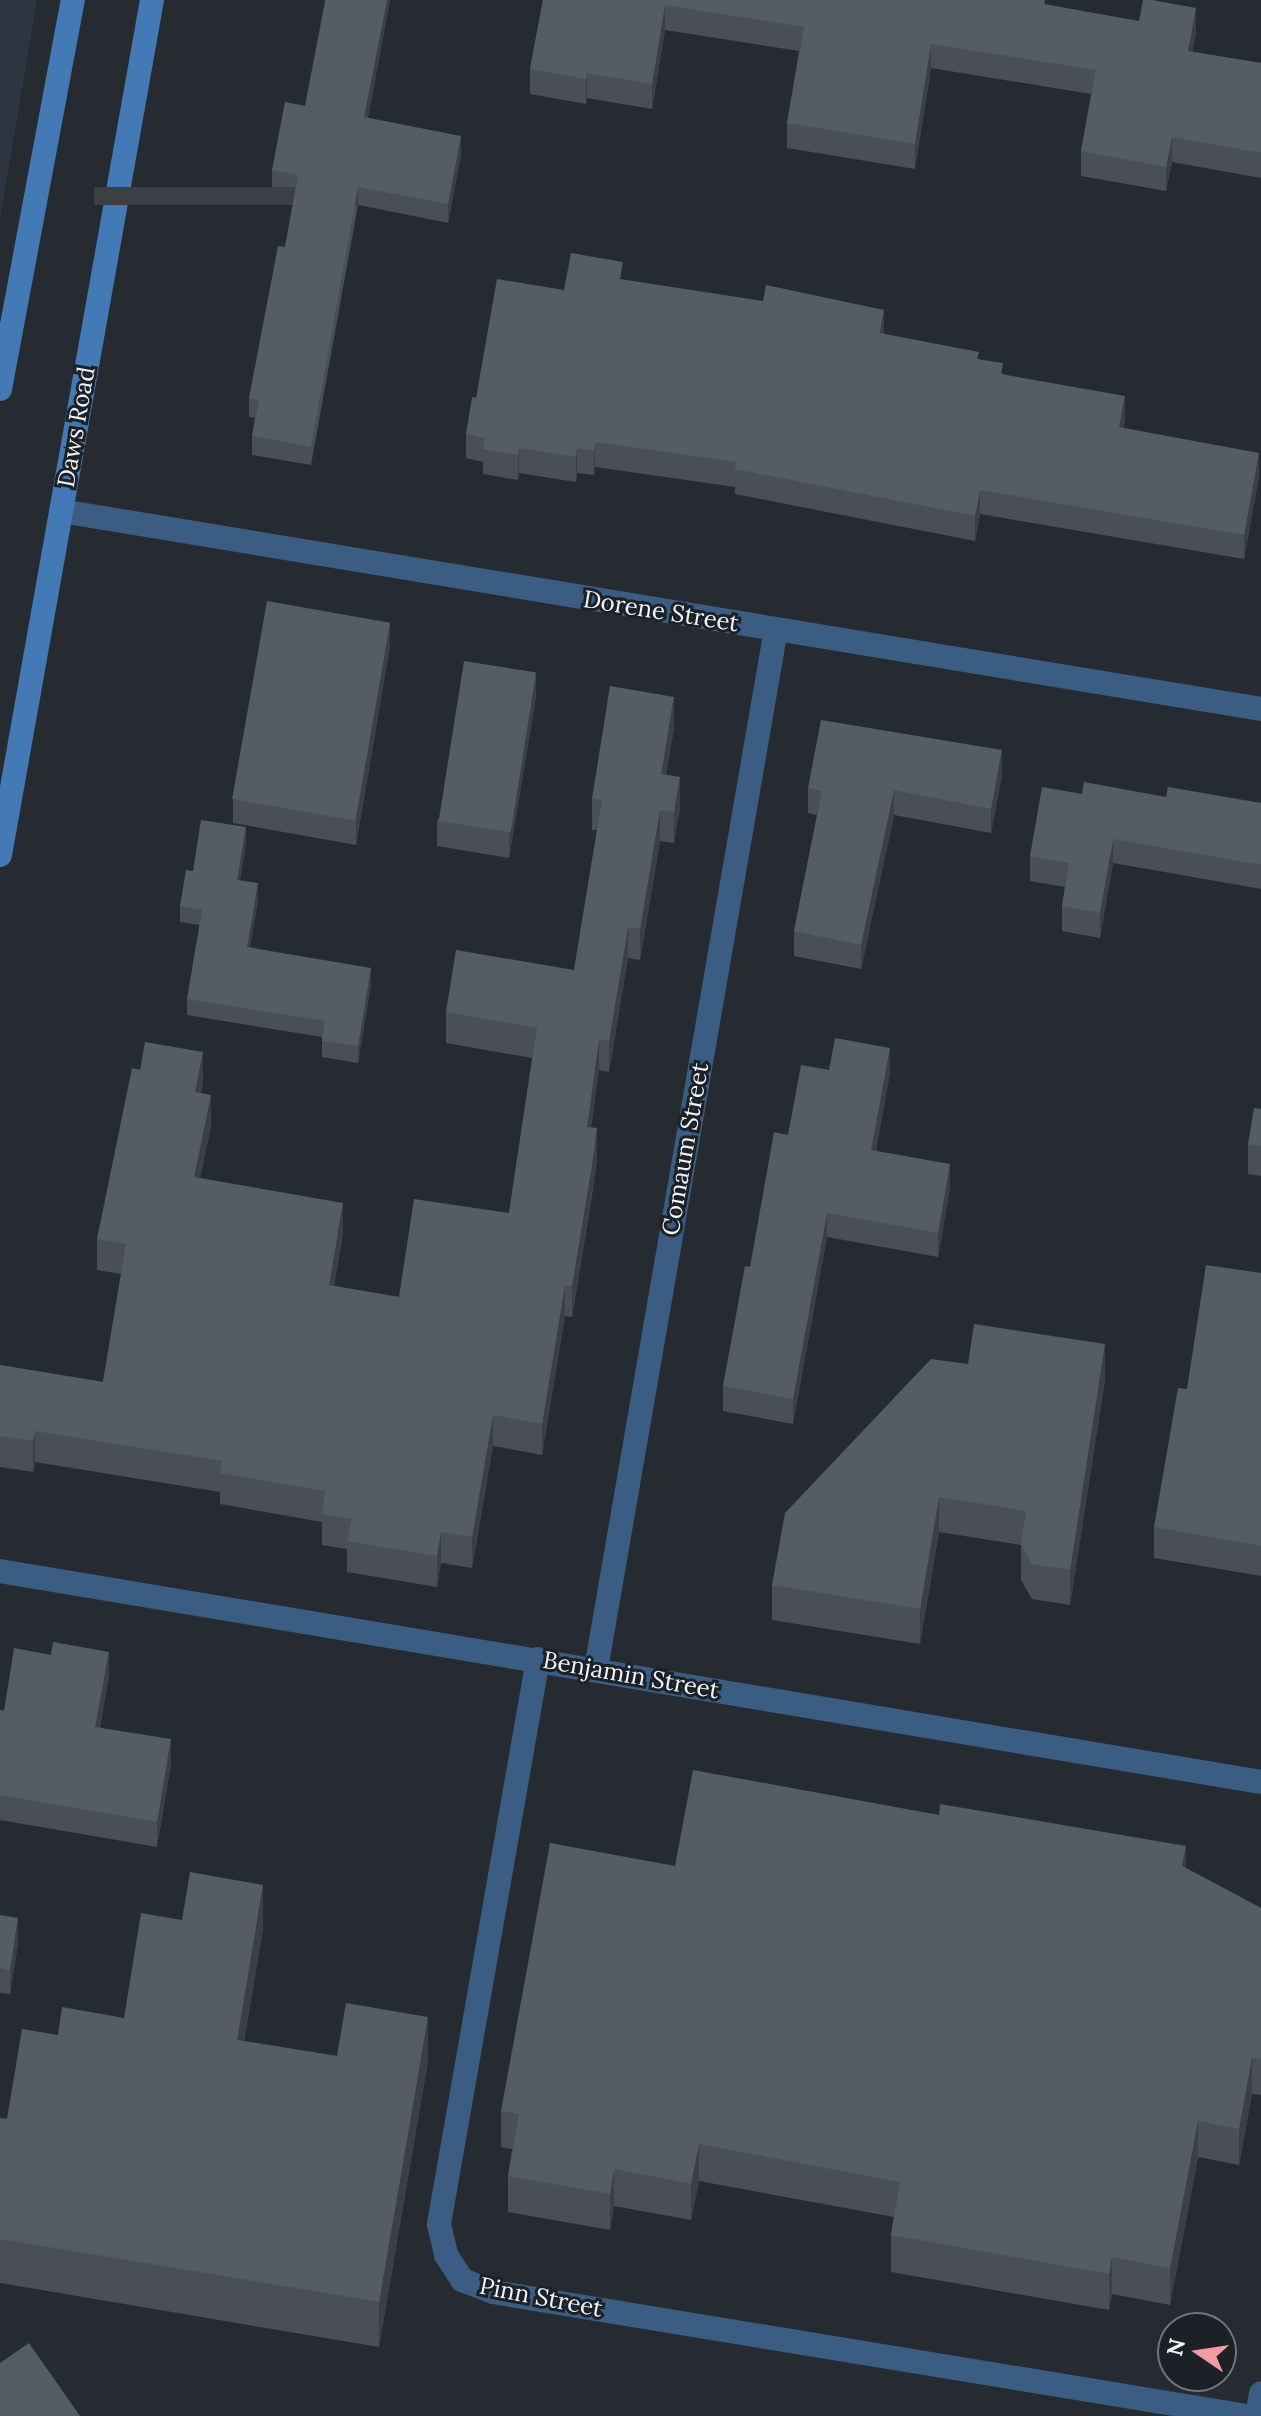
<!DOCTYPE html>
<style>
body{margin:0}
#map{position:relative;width:1261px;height:2416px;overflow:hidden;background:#262b31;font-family:Lora,serif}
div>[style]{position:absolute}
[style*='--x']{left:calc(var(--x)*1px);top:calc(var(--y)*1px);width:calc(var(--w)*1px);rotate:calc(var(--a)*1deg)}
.built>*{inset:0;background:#2c3541}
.street>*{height:24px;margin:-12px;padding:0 12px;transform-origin:12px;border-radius:12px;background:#3c5d83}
.secondary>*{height:24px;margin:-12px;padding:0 12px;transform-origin:12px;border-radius:12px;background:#4379b4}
.wall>*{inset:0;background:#4a4f55}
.shaded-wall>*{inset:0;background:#3c4045;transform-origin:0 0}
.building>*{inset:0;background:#565c63;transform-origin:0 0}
span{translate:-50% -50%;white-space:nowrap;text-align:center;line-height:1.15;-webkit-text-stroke:6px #1c2127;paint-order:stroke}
.street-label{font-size:24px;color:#eff2f7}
.north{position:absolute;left:1157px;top:2312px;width:80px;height:80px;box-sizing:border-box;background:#1c2127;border:2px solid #70757a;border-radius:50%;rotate:283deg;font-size:22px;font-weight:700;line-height:32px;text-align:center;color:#eff2f7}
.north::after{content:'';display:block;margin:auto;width:28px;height:36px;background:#f49aa3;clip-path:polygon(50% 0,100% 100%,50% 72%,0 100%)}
</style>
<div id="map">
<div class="built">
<i style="clip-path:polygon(0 0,37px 0,0 220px)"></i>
</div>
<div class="street">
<i style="--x:61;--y:511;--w:1216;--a:9.37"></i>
<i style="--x:0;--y:1571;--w:1279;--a:9.5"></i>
<i style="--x:538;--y:1659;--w:574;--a:99.94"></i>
<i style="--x:439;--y:2224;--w:32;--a:77"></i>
<i style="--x:446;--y:2255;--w:30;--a:57"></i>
<i style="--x:462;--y:2280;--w:33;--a:21"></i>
<i style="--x:493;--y:2292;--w:764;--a:9.34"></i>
<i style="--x:596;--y:1669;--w:1055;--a:-80.18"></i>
<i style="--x:1257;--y:2416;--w:23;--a:-80"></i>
</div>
<div class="secondary">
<i style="--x:0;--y:389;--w:396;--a:-79.4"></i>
<i style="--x:0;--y:855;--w:868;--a:-79.92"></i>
</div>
<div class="wall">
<i style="clip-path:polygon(325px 0,390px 0,368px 118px,461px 154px,448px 223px,358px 205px,311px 465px,252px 455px,252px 436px,255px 418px,249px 417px,249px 398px,285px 247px,295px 193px,272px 188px,272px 170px,305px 106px)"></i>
<i style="clip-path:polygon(543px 0,1045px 0,1045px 4px,1196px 33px,1192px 52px,1261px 63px,1261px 178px,1172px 162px,1166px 191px,1081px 176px,1081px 151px,1091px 94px,931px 68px,915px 169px,787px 148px,787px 123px,799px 51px,665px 30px,652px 109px,587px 98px,586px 104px,530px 94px,530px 69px)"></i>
<i style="clip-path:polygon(623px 280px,884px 334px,979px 359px,1003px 374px,1125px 421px,1123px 428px,1259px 477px,1244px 559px,980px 514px,975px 541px,735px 494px,735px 487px,595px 467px,594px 475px,577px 473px,576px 482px,519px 473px,518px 480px,483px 474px,483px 462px,466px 458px,466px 434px,476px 398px,564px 290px)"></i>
<i style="clip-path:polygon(390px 646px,356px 845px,233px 823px,233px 799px)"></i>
<i style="clip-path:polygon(536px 697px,509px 858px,437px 846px,437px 821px)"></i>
<i style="clip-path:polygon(674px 728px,666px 775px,680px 808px,674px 843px,660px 841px,640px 960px,628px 958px,609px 1072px,599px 1070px,591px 1127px,597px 1159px,592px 1196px,572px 1317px,565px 1316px,542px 1455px,493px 1446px,472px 1568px,441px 1563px,437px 1587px,347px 1572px,347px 1549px,322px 1545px,322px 1522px,220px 1504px,220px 1492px,35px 1462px,33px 1472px,0 1467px,0 1365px,103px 1382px,121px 1274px,97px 1270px,97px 1239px,140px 1070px,203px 1083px,201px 1093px,211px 1126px,200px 1178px,343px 1234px,334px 1286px,399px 1297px,509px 1213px,532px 1058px,446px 1043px,446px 1012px,574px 970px,597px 830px,592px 830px,592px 799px)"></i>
<i style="clip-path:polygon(1002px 775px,991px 833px,894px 815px,861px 969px,794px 956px,794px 931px,817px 815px,808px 813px,808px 788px)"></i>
<i style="clip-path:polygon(1082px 794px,1166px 797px,1261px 803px,1261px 889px,1113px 863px,1100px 938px,1062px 931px,1062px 906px,1065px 887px,1030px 881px,1030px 856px)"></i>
<i style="clip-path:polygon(246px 844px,240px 880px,258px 900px,250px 947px,371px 984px,358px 1063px,322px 1057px,322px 1037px,187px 1015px,187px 999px,200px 925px,180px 922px,180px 906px,193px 871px)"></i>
<i style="clip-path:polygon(829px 1070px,890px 1073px,876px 1150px,950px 1188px,938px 1257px,827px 1237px,793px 1424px,723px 1411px,723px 1386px,750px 1267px,788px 1135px)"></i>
<i style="clip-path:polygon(1261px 1109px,1261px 1176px,1248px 1174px,1248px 1144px)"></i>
<i style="clip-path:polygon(1261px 1273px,1261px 1576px,1154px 1558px,1154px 1527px,1187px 1389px)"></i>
<i style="clip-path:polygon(968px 1364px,1105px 1380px,1070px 1605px,1032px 1599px,1021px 1580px,1021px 1545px,939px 1532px,920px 1644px,772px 1620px,772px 1585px)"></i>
<i style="clip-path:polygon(109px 1676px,100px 1727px,171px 1764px,157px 1847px,0 1820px,0 1710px,4px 1711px)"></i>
<i style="clip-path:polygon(675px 1866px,1186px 1868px,1261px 1908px,1261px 2095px,1252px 2094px,1239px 2165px,1198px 2157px,1170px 2305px,1112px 2294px,1109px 2310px,891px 2272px,891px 2235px,894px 2217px,699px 2181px,691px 2220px,614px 2206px,610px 2230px,508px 2212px,508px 2176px,512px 2149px,501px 2147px,501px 2111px)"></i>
<i style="clip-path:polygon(0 1915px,18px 1943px,10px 1994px,0 1993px)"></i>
<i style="clip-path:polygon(182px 1920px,263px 1929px,244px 2041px,337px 2056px,428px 2061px,379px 2347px,0 2283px,0 2118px,7px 2119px,124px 2018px)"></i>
</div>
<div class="shaded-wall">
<i style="clip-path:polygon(387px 0,390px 0,364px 136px,364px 117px)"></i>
<i style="clip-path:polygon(665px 5px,665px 30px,652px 109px,652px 84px)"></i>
<i style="clip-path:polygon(1196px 8px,1196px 33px,1188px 76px,1188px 51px)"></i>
<i style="clip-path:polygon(931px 44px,931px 68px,915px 169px,915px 144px)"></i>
<i style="clip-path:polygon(587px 73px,587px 98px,586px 104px,586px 79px)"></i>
<i style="clip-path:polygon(461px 136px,461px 154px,448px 223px,448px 204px)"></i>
<i style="clip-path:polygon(1172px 137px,1172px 162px,1166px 191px,1166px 167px)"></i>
<i style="left:358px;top:187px;width:18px;height:264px;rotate:90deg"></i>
<i style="clip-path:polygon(884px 310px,884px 334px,880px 333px)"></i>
<i style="clip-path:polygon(1125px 396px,1125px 421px,1119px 452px,1119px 427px)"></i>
<i style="clip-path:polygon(595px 442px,595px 467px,594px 475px,594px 451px)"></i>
<i style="clip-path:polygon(519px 448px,519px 473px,518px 480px,518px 455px)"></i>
<i style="clip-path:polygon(577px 448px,577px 473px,576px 482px,576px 457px)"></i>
<i style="clip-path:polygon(1259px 453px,1259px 477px,1244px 559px,1244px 535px)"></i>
<i style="clip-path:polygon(980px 490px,980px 514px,975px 541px,975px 516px)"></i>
<i style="clip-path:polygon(390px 622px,390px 646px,356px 845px,356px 820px)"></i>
<i style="clip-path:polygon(536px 673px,536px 697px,509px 858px,509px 833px)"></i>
<i style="clip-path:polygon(674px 697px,674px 728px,661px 805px,661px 774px)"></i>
<i style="clip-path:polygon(1002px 750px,1002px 775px,991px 833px,991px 809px)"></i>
<i style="clip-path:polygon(680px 777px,680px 808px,674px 843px,674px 812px)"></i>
<i style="clip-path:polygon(894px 790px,894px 815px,861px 969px,861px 945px)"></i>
<i style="clip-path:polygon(660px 810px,660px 841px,640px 960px,640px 929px)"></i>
<i style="clip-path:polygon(246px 827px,246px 844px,237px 896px,237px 880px)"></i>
<i style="clip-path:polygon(1113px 839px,1113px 863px,1100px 938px,1100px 913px)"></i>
<i style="clip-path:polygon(258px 883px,258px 900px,247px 963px,247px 947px)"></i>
<i style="clip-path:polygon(628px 927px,628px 958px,609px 1072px,609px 1041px)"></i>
<i style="clip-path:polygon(371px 968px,371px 984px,358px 1063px,358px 1046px)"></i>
<i style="clip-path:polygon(599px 1039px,599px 1070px,587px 1158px,587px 1127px)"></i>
<i style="clip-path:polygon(890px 1048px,890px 1073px,871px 1174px,871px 1150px)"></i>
<i style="clip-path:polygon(203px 1052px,203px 1083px,195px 1123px,195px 1092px)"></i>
<i style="clip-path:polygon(211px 1095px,211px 1126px,194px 1208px,194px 1177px)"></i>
<i style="clip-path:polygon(597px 1128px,597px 1159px,572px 1317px,572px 1286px)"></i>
<i style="clip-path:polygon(950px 1164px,950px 1188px,938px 1257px,938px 1233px)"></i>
<i style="clip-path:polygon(343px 1203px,343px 1234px,329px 1316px,329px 1285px)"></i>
<i style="clip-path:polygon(827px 1213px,827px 1237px,793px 1424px,793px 1399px)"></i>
<i style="clip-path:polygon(565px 1285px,565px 1316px,542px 1455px,542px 1424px)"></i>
<i style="clip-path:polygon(1105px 1344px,1105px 1380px,1070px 1605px,1070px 1570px)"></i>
<i style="clip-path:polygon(493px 1415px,493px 1446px,472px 1568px,472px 1537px)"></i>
<i style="clip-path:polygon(35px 1431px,35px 1462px,33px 1472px,33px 1441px)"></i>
<i style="clip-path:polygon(939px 1497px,939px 1532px,920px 1644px,920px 1609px)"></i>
<i style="clip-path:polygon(441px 1532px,441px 1563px,437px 1587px,437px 1556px)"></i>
<i style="clip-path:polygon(109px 1652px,109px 1676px,95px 1751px,95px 1727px)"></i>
<i style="clip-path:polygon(171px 1739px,171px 1764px,157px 1847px,157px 1822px)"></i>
<i style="clip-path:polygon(1186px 1846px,1186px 1882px,1182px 1866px)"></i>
<i style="clip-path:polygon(263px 1885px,263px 1929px,237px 2084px,237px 2040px)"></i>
<i style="clip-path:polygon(18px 1918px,18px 1943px,10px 1994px,10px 1970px)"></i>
<i style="clip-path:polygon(428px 2017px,428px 2061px,379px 2347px,379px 2302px)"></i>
<i style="clip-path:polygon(1252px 2057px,1252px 2094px,1239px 2165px,1239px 2129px)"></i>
<i style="clip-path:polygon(1198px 2121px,1198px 2157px,1170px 2305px,1170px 2268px)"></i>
<i style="clip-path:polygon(699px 2144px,699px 2181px,691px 2220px,691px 2184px)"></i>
<i style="clip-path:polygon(614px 2169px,614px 2206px,610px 2230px,610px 2194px)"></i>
<i style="clip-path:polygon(1112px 2257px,1112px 2294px,1109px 2310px,1109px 2274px)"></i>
</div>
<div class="building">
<i style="clip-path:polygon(326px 0,387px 0,364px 117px,461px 136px,448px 204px,358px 187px,311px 447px,252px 436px,259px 400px,249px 398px,278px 246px,285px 247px,298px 175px,272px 170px,285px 102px,305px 106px)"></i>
<i style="clip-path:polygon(543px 0,1044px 0,1043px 4px,1139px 21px,1143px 0,1152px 0,1196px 8px,1188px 51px,1261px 63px,1261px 153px,1172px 137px,1166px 167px,1081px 151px,1096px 70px,931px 44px,915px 144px,787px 123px,804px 27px,665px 5px,652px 84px,587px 73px,586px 79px,530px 69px)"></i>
<i style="clip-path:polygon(571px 253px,623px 262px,620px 279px,763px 301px,766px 285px,884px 310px,880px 333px,979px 352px,977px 359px,1003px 363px,1001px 374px,1125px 396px,1119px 427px,1259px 453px,1244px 535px,980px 490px,975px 516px,735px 469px,736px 462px,595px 442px,594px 451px,577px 448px,576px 457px,519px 448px,518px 455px,483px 449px,485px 438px,466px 434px,472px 397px,476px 398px,497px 279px,564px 290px)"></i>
<i style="left:267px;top:601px;width:125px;height:201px;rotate:10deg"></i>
<i style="left:464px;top:661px;width:73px;height:162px;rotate:9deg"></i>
<i style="clip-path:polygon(610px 686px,674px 697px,661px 774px,680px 777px,674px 812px,660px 810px,640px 929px,628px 927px,609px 1041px,599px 1039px,587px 1127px,597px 1128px,592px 1165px,572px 1286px,565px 1285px,542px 1424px,493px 1415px,472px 1537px,441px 1532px,437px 1556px,347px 1541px,352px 1519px,322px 1514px,325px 1491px,220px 1473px,222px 1461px,35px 1431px,33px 1441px,0 1436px,0 1365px,103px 1382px,126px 1244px,97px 1239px,132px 1068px,140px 1070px,145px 1042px,203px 1052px,195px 1092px,211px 1095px,194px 1177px,343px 1203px,329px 1285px,399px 1297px,414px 1199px,509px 1213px,537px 1028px,446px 1012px,456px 950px,574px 970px,602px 800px,592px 799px)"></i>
<i style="clip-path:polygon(821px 720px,1002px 750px,991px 809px,894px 790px,861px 945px,794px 931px,822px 791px,808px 788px)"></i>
<i style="clip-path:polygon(1084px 782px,1166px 797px,1168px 787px,1261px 803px,1261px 865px,1113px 839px,1100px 913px,1062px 906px,1069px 863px,1030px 856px,1042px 787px,1082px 794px)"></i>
<i style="clip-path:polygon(201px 820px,246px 827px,237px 880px,258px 883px,247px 947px,371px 968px,358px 1046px,322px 1041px,325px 1021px,187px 999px,202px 910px,180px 906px,186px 870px,193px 871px)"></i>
<i style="clip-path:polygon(835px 1038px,890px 1048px,871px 1150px,950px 1164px,938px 1233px,827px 1213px,793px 1399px,723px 1386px,745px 1266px,750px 1267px,774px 1132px,788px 1135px,801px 1065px,829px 1070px)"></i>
<i style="clip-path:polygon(1254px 1108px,1261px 1109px,1261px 1146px,1248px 1144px)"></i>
<i style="clip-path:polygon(1206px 1265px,1261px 1273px,1261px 1546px,1154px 1527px,1178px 1388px,1187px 1389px)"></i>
<i style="clip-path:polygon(974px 1324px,1105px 1344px,1070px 1570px,1032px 1564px,1021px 1544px,1026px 1511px,939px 1497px,920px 1609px,772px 1585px,785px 1513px,931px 1359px,968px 1364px)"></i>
<i style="clip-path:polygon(53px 1642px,109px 1652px,95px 1727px,171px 1739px,157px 1822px,0 1795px,0 1710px,4px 1711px,14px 1648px,51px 1655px)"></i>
<i style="clip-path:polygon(693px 1770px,939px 1815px,940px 1804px,1186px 1846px,1182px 1866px,1261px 1908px,1261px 2059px,1252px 2057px,1239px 2129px,1198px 2121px,1170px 2268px,1112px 2257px,1109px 2274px,891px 2235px,900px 2182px,699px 2144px,691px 2184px,614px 2169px,610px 2194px,508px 2176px,519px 2114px,501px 2111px,550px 1843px,675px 1866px)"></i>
<i style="clip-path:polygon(190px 1872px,263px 1885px,237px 2040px,337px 2056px,346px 2003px,428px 2017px,379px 2302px,0 2239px,0 2118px,7px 2119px,22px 2029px,58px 2035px,62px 2007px,124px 2018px,141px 1913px,182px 1920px)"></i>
<i style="clip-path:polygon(0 1915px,18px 1918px,10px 1970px,0 1968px)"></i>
<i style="clip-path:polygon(29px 2343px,80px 2416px,0 2416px,0 2363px)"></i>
</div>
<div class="street-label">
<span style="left:76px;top:427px;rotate:-80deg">Daws Road</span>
<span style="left:661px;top:611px;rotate:9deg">Dorene Street</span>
<span style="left:685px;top:1149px;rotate:-80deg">Comaum Street</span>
<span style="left:631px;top:1675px;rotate:10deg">Benjamin Street</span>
<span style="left:541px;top:2297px;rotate:11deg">Pinn Street</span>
</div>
<div class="north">N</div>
</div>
